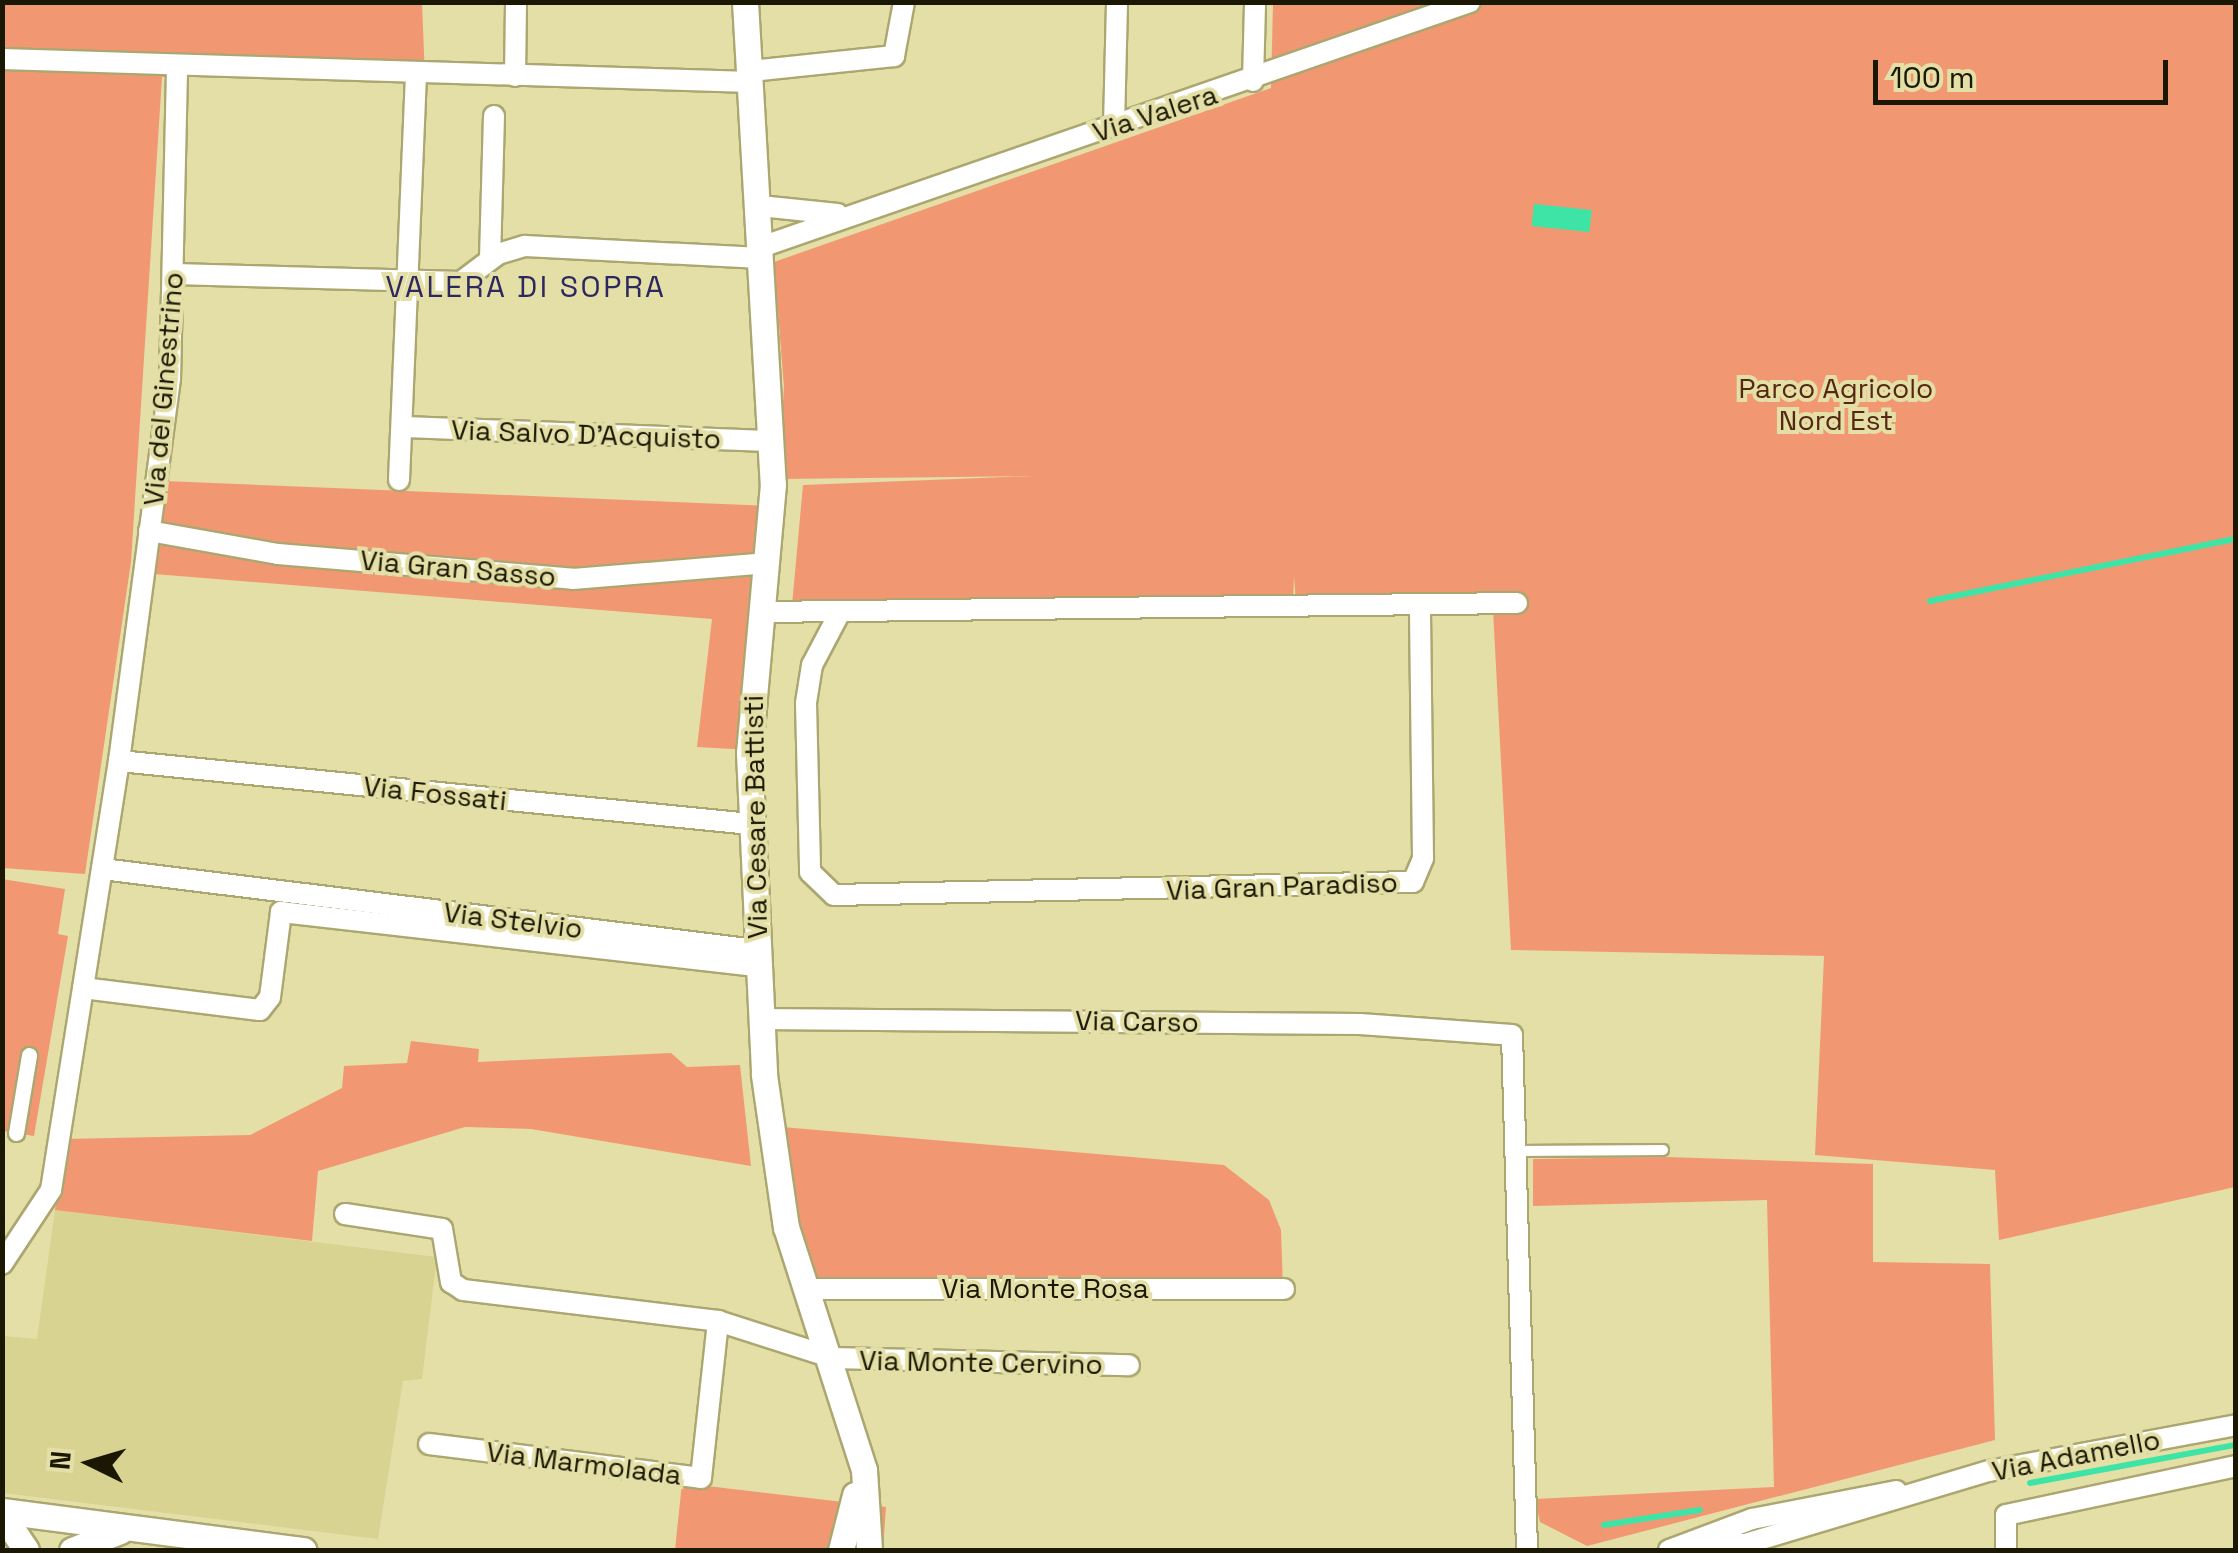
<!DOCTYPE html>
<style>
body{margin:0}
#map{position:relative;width:2238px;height:1553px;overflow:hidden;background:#e4dfa6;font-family:"Space Grotesk",sans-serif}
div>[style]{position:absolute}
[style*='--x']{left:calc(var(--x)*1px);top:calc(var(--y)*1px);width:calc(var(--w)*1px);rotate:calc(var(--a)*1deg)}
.built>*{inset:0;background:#d9d392}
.green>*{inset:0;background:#f19873}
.water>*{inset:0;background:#3ee3a6;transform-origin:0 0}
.stream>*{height:6px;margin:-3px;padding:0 3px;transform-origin:3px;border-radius:3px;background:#3ee3a6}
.roads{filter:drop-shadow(2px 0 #aca770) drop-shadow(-2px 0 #aca770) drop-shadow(0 2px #aca770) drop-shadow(0 -2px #aca770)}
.service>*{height:10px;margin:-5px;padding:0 5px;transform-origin:5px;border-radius:5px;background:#fff}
.pedestrian>*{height:15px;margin:-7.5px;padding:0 7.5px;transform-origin:7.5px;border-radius:7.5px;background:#fff}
.minor>*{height:20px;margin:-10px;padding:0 10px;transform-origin:10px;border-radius:10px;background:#fff}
.tertiary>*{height:25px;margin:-12.5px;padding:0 12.5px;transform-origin:12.5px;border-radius:12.5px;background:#fff}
span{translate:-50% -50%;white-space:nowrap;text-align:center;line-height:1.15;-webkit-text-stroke:8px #e4dfa6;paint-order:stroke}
.street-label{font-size:28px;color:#1a1703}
.park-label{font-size:28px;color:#562813}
.neighbourhood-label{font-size:30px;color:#2c2761;letter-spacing:2.5px}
.frame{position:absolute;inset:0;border:5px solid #1a1703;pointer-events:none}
.north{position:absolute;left:40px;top:1413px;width:100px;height:100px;-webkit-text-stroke:8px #e4dfa6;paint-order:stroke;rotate:275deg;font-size:28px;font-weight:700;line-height:40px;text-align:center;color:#1a1703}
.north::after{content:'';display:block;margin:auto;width:35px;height:45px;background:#1a1703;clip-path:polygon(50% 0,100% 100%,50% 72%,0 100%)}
.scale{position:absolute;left:1873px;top:60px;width:295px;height:45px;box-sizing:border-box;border:5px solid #1a1703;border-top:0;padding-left:12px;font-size:30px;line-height:35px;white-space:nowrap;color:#1a1703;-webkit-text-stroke:8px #e4dfa6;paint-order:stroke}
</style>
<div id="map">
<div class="built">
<i style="clip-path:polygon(55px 1210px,437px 1257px,422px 1379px,403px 1381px,378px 1539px,3px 1493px,3px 1336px,37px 1339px)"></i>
</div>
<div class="green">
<i style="clip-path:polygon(2px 3px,422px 3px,425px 78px,162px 77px,131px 562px,85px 874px,3px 868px)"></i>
<i style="clip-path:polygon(1273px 3px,2235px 3px,2235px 1187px,1999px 1240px,1995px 1170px,1815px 1155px,1824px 956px,1511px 950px,1493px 610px,1296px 602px,1294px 577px,1293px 600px,792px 605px,803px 485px,1034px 476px,778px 479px,784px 387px,774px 262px,1271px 88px)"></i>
<i style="clip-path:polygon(165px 481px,773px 506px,751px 750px,697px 747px,712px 619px,154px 574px)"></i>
<i style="clip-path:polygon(2px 879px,65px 889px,58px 934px,68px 936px,34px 1136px,3px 1131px)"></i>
<i style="clip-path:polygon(411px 1041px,479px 1049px,478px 1062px,671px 1053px,687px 1067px,740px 1065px,751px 1166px,531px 1129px,465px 1127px,318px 1171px,312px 1241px,55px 1210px,65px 1139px,250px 1135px,342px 1088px,344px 1066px,407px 1063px)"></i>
<i style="clip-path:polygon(782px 1127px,1224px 1165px,1269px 1200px,1281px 1230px,1283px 1289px,811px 1280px)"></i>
<i style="clip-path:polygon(1667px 1157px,1873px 1164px,1873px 1262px,1990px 1264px,1995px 1440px,1587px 1546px,1540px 1522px,1535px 1499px,1774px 1487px,1767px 1200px,1533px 1206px,1533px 1159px)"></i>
<i style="clip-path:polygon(682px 1483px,886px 1507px,883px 1550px,675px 1550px)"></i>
</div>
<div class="water">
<i style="left:1534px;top:204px;width:58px;height:22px;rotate:6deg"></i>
</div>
<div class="stream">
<i style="--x:1930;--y:601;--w:312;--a:-11.5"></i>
<i style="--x:2030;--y:1483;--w:209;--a:-10.5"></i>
<i style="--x:1604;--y:1525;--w:97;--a:-8.9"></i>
</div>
<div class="roads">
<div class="service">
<i style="--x:1521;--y:1151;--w:142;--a:-0.4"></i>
</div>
<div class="pedestrian">
<i style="--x:16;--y:1133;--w:79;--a:-80.5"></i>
</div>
<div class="minor">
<i style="--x:2;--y:59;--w:749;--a:1.76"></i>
<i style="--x:751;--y:71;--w:144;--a:-6"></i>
<i style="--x:894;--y:56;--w:55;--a:-79.5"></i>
<i style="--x:515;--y:76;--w:74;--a:-89.2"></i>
<i style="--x:1253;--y:81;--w:79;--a:-88.5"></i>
<i style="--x:1114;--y:126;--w:124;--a:-88.6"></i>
<i style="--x:760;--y:206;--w:78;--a:5.9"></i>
<i style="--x:761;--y:247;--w:750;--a:-19.06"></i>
<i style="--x:490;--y:259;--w:143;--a:-88.4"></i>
<i style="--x:175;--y:274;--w:286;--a:1.6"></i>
<i style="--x:461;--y:282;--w:46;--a:-37.1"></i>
<i style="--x:498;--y:254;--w:28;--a:-17"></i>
<i style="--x:525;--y:246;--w:236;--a:2.9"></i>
<i style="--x:402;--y:427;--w:369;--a:2.2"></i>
<i style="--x:399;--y:480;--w:407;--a:-87.6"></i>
<i style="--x:149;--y:531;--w:131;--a:10.1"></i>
<i style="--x:278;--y:554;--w:296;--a:4.8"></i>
<i style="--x:573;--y:579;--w:196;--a:-4.7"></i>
<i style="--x:761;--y:612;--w:756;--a:-0.68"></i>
<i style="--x:840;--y:612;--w:60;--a:117.8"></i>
<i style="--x:812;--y:665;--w:38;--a:99"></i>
<i style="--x:806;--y:703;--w:169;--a:88.6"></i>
<i style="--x:810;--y:872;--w:33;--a:44"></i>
<i style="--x:834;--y:895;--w:579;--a:-1.29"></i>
<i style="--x:1413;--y:882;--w:26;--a:-67"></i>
<i style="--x:1423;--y:858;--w:253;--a:-90.7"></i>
<i style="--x:119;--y:761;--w:634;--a:5.7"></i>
<i style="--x:102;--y:869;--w:659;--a:7.06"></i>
<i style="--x:83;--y:988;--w:178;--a:7.1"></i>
<i style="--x:260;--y:1010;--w:16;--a:-52"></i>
<i style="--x:270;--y:997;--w:86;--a:-82.6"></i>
<i style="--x:281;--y:912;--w:479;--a:6.5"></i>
<i style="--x:760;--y:1019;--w:600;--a:0.48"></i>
<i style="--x:1360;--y:1024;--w:152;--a:4.1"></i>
<i style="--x:1512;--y:1035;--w:515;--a:88.33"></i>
<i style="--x:345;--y:1214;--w:98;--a:8.8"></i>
<i style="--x:442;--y:1229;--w:54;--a:80.4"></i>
<i style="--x:451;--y:1282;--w:14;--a:34"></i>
<i style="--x:463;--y:1290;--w:257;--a:6.9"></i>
<i style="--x:718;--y:1321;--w:121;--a:17.8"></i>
<i style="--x:833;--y:1358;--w:296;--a:1.4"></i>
<i style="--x:2;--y:1264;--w:89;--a:-56.5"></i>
<i style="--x:51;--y:1190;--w:434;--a:-81"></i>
<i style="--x:119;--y:761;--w:385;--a:-82.4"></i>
<i style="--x:170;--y:379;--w:314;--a:-88.7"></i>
<i style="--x:805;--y:1289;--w:479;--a:0"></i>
<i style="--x:429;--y:1444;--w:274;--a:7.1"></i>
<i style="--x:701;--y:1478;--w:158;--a:-83.8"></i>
<i style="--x:1689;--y:1545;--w:56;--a:-1"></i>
<i style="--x:1745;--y:1544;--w:255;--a:-16.7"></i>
<i style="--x:1989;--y:1471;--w:251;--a:-10.5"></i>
<i style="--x:1669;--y:1550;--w:89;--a:-20.5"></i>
<i style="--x:1752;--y:1519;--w:147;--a:-11"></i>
<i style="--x:2006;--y:1550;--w:35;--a:-90"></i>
<i style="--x:2006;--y:1515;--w:235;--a:-12"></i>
</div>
<div class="tertiary">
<i style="--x:745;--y:2;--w:483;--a:86.7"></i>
<i style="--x:773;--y:484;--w:270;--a:95.1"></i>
<i style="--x:749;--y:753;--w:322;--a:87.3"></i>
<i style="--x:764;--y:1075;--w:154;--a:81.8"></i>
<i style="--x:786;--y:1227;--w:255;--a:72.2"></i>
<i style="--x:864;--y:1470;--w:80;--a:86.4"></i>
<i style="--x:2;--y:1511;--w:304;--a:7.4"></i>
<i style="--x:2;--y:1514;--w:43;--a:56.3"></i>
<i style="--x:72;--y:1550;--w:52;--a:-21.6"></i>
<i style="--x:841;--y:1550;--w:57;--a:-75.7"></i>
</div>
</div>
<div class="street-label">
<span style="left:1155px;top:113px;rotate:-18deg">Via Valera</span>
<span style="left:163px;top:389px;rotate:-85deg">Via del Ginestrino</span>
<span style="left:586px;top:434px;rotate:2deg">Via Salvo D'Acquisto</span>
<span style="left:458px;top:568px;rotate:5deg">Via Gran Sasso</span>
<span style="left:435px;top:793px;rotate:6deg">Via Fossati</span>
<span style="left:755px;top:817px;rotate:-91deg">Via Cesare Battisti</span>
<span style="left:1282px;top:886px;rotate:-2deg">Via Gran Paradiso</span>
<span style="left:513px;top:920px;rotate:7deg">Via Stelvio</span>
<span style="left:1137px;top:1021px;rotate:1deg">Via Carso</span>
<span style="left:1045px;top:1288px">Via Monte Rosa</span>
<span style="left:981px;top:1362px;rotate:1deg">Via Monte Cervino</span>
<span style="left:2076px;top:1455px;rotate:-11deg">Via Adamello</span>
<span style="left:584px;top:1463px;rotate:7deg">Via Marmolada</span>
</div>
<div class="park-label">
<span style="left:1836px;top:404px">Parco Agricolo<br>Nord Est</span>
</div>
<div class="neighbourhood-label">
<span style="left:526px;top:287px">VALERA DI SOPRA</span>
</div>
<div class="frame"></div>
<div class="north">N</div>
<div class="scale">100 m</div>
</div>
